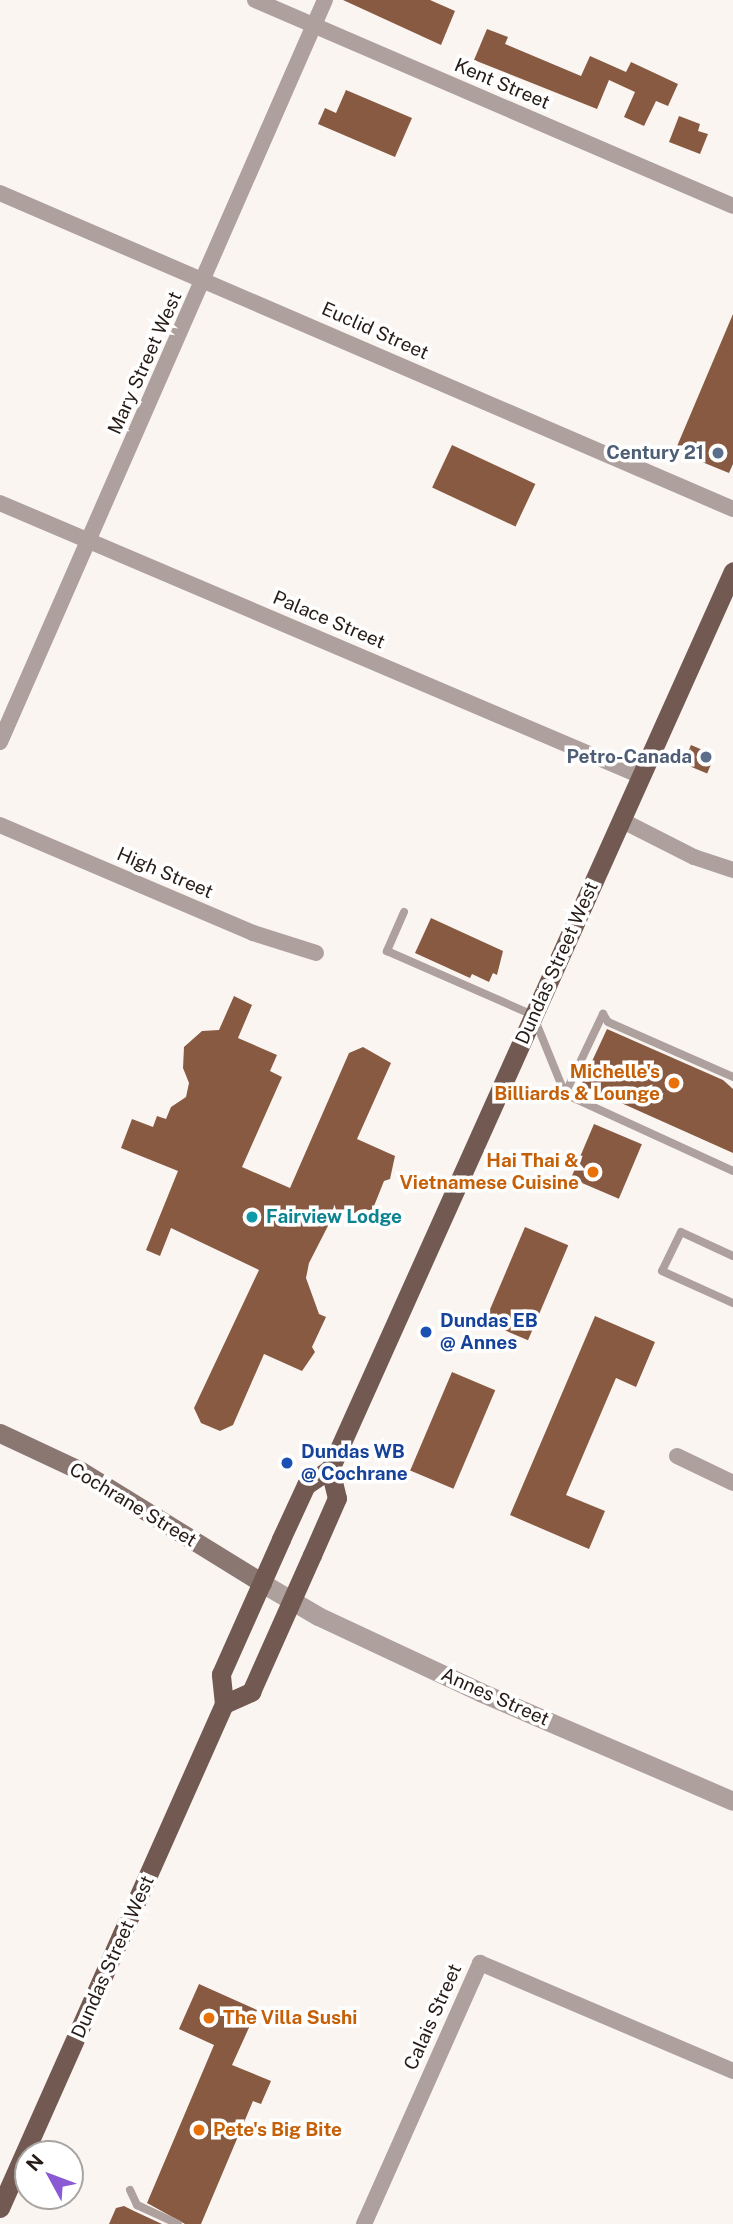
<!DOCTYPE html>
<style>
body{margin:0}
#map{position:relative;width:733px;height:2224px;overflow:hidden;background:#fbf5f2;font-family:"Public Sans",sans-serif}
div>[style]{position:absolute}
[style*='--x']{left:calc(var(--x)*1px);top:calc(var(--y)*1px);width:calc(var(--w)*1px);rotate:calc(var(--a)*1deg)}
.building>*{inset:0;background:#885a42;transform-origin:0 0}
.service>*{height:8px;margin:-4px;padding:0 4px;transform-origin:4px;border-radius:4px;background:#aea09c}
.minor>*{height:16px;margin:-8px;padding:0 8px;transform-origin:8px;border-radius:8px;background:#aea09c}
.tertiary>*{height:19px;margin:-9.5px;padding:0 9.5px;transform-origin:9.5px;border-radius:9.5px;background:#aea09c}
.secondary>*{height:19px;margin:-9.5px;padding:0 9.5px;transform-origin:9.5px;border-radius:9.5px;background:#8b7771}
.primary>*{height:19px;margin:-9.5px;padding:0 9.5px;transform-origin:9.5px;border-radius:9.5px;background:#725a53}
.dots>*{width:19px;height:19px;translate:-50% -50%;box-sizing:border-box;border:4px solid #fff;border-radius:50%}
span{translate:-50% -50%;white-space:nowrap;text-align:center;line-height:1.15;-webkit-text-stroke:7px #fff;paint-order:stroke}
.street-label{font-size:19px;color:#261b16}
.service-label{font-size:19px;color:#4e5e75;font-weight:700}
.right{translate:-100% -50%;text-align:right}
.food-label{font-size:19px;color:#c56008;font-weight:700}
.left{translate:0 -50%;text-align:left}
.culture-label{font-size:19px;color:#0d838f;font-weight:700}
.transit-label{font-size:19px;color:#164399;font-weight:700}
.north{position:absolute;left:14px;top:2140px;width:70px;height:70px;box-sizing:border-box;background:#fff;border:2px solid #a8a4a2;border-radius:50%;rotate:311deg;font-size:19px;font-weight:700;line-height:28px;text-align:center;color:#261b16}
.north::after{content:'';display:block;margin:auto;width:24px;height:32px;background:#895ad3;clip-path:polygon(50% 0,100% 100%,50% 72%,0 100%)}
</style>
<div id="map">
<div class="building">
<i style="clip-path:polygon(343px 0,430px 0,455px 11px,441px 45px)"></i>
<i style="clip-path:polygon(487px 29px,508px 37px,505px 44px,581px 76px,590px 56px,626px 72px,631px 62px,678px 84px,668px 106px,656px 101px,644px 126px,624px 117px,635px 92px,609px 80px,597px 109px,474px 60px)"></i>
<i style="clip-path:polygon(346px 90px,412px 118px,395px 157px,318px 124px,325px 108px,336px 113px)"></i>
<i style="clip-path:polygon(679px 116px,700px 124px,698px 131px,708px 134px,700px 154px,669px 142px)"></i>
<i style="clip-path:polygon(733px 314px,733px 464px,729px 473px,675px 451px)"></i>
<i style="left:452px;top:445px;width:92px;height:47px;rotate:25deg"></i>
<i style="left:691px;top:745px;width:26px;height:20px;rotate:23deg"></i>
<i style="clip-path:polygon(431px 918px,503px 951px,497px 975px,493px 973px,489px 982px,472px 974px,470px 978px,415px 953px)"></i>
<i style="clip-path:polygon(234px 996px,252px 1005px,238px 1038px,277px 1055px,270px 1071px,282px 1077px,242px 1167px,290px 1188px,349px 1053px,363px 1047px,391px 1063px,357px 1139px,395px 1156px,390px 1179px,384px 1181px,372px 1211px,365px 1209px,330px 1222px,309px 1263px,306px 1278px,319px 1314px,326px 1317px,312px 1347px,315px 1352px,302px 1371px,264px 1354px,233px 1425px,220px 1431px,201px 1423px,194px 1408px,259px 1270px,171px 1228px,160px 1256px,146px 1250px,178px 1171px,121px 1148px,132px 1119px,153px 1127px,157px 1116px,166px 1119px,171px 1107px,186px 1097px,189px 1083px,183px 1068px,184px 1047px,202px 1031px,219px 1030px)"></i>
<i style="clip-path:polygon(607px 1029px,723px 1080px,733px 1089px,733px 1153px,581px 1085px)"></i>
<i style="left:594px;top:1124px;width:52px;height:59px;rotate:23deg"></i>
<i style="left:525px;top:1227px;width:47px;height:103px;rotate:23deg"></i>
<i style="clip-path:polygon(595px 1316px,655px 1342px,636px 1387px,616px 1378px,566px 1495px,605px 1511px,589px 1549px,510px 1515px)"></i>
<i style="left:452px;top:1372px;width:47px;height:107px;rotate:23deg"></i>
<i style="clip-path:polygon(199px 1984px,257px 2010px,232px 2065px,271px 2081px,261px 2104px,253px 2101px,201px 2224px,185px 2224px,147px 2203px,214px 2045px,179px 2029px)"></i>
<i style="clip-path:polygon(124px 2206px,134px 2211px,162px 2224px,109px 2224px,116px 2208px)"></i>
</div>
<div class="service">
<i style="--x:404;--y:912;--w:43;--a:113.6"></i>
<i style="--x:387;--y:951;--w:159;--a:23.7"></i>
<i style="--x:533;--y:1015;--w:85;--a:67.9"></i>
<i style="--x:565;--y:1094;--w:185;--a:24.6"></i>
<i style="--x:565;--y:1094;--w:89;--a:-64.6"></i>
<i style="--x:603;--y:1014;--w:9;--a:58"></i>
<i style="--x:608;--y:1022;--w:137;--a:23.7"></i>
<i style="--x:733;--y:1256;--w:57;--a:-155.2"></i>
<i style="--x:681;--y:1232;--w:43;--a:116"></i>
<i style="--x:662;--y:1271;--w:78;--a:24.3"></i>
<i style="--x:130;--y:2190;--w:17;--a:65"></i>
<i style="--x:137;--y:2205;--w:45;--a:24.9"></i>
</div>
<div class="minor">
<i style="--x:255;--y:0;--w:520;--a:23.31"></i>
<i style="--x:0;--y:193;--w:798;--a:23.32"></i>
<i style="--x:0;--y:503;--w:697;--a:23.07"></i>
<i style="--x:0;--y:742;--w:810;--a:-66.35"></i>
<i style="--x:621;--y:820;--w:82;--a:26.9"></i>
<i style="--x:694;--y:857;--w:41;--a:18.4"></i>
<i style="--x:0;--y:825;--w:275;--a:23.1"></i>
<i style="--x:253;--y:933;--w:66;--a:17.6"></i>
<i style="--x:677;--y:1456;--w:62;--a:25.7"></i>
<i style="--x:364;--y:2224;--w:286;--a:-66"></i>
<i style="--x:480;--y:1963;--w:275;--a:23.1"></i>
</div>
<div class="tertiary">
<i style="--x:262;--y:1583;--w:65;--a:30.5"></i>
<i style="--x:318;--y:1616;--w:179;--a:25.1"></i>
<i style="--x:480;--y:1692;--w:275;--a:23.3"></i>
</div>
<div class="secondary">
<i style="--x:0;--y:1433;--w:89;--a:25.1"></i>
<i style="--x:81;--y:1471;--w:213;--a:31.7"></i>
</div>
<div class="primary">
<i style="--x:224;--y:1704;--w:30;--a:-24"></i>
<i style="--x:251;--y:1692;--w:150;--a:-66"></i>
<i style="--x:312;--y:1555;--w:62;--a:-66.3"></i>
<i style="--x:337;--y:1498;--w:30;--a:-104"></i>
<i style="--x:0;--y:2208;--w:552;--a:-66.04"></i>
<i style="--x:224;--y:1704;--w:30;--a:-96"></i>
<i style="--x:221;--y:1674;--w:148;--a:-66"></i>
<i style="--x:281;--y:1539;--w:60;--a:-65.2"></i>
<i style="--x:306;--y:1485;--w:29;--a:-34"></i>
<i style="--x:330;--y:1469;--w:984;--a:-65.83"></i>
</div>
<div class="dots">
<i style="left:718px;top:453px;background:#5c6f8a"></i>
<i style="left:706px;top:757px;background:#5c6f8a"></i>
<i style="left:674px;top:1083px;background:#e8710a"></i>
<i style="left:593px;top:1172px;background:#e8710a"></i>
<i style="left:252px;top:1217px;background:#0f9aa8"></i>
<i style="left:426px;top:1332px;background:#1a4fb4"></i>
<i style="left:287px;top:1463px;background:#1a4fb4"></i>
<i style="left:209px;top:2018px;background:#e8710a"></i>
<i style="left:199px;top:2130px;background:#e8710a"></i>
</div>
<div class="street-label">
<span style="left:502px;top:84px;rotate:23deg">Kent Street</span>
<span style="left:375px;top:331px;rotate:24deg">Euclid Street</span>
<span style="left:145px;top:363px;rotate:-66deg">Mary Street West</span>
<span style="left:329px;top:620px;rotate:23deg">Palace Street</span>
<span style="left:165px;top:873px;rotate:23deg">High Street</span>
<span style="left:557px;top:963px;rotate:-66deg">Dundas Street West</span>
<span style="left:133px;top:1505px;rotate:31deg">Cochrane Street</span>
<span style="left:495px;top:1697px;rotate:24deg">Annes Street</span>
<span style="left:113px;top:1957px;rotate:-66deg">Dundas Street West</span>
<span style="left:433px;top:2017px;rotate:-66deg">Calais Street</span>
</div>
<div class="service-label">
<span class="right" style="left:704px;top:453px">Century 21</span>
<span class="right" style="left:692px;top:757px">Petro-Canada</span>
</div>
<div class="food-label">
<span class="right" style="left:660px;top:1083px">Michelle's<br>Billiards &amp; Lounge</span>
<span class="right" style="left:579px;top:1172px">Hai Thai &amp;<br>Vietnamese Cuisine</span>
<span class="left" style="left:223px;top:2018px">The Villa Sushi</span>
<span class="left" style="left:213px;top:2130px">Pete's Big Bite</span>
</div>
<div class="culture-label">
<span class="left" style="left:266px;top:1217px">Fairview Lodge</span>
</div>
<div class="transit-label">
<span class="left" style="left:440px;top:1332px">Dundas EB<br>@ Annes</span>
<span class="left" style="left:301px;top:1463px">Dundas WB<br>@ Cochrane</span>
</div>
<div class="north">N</div>
</div>
